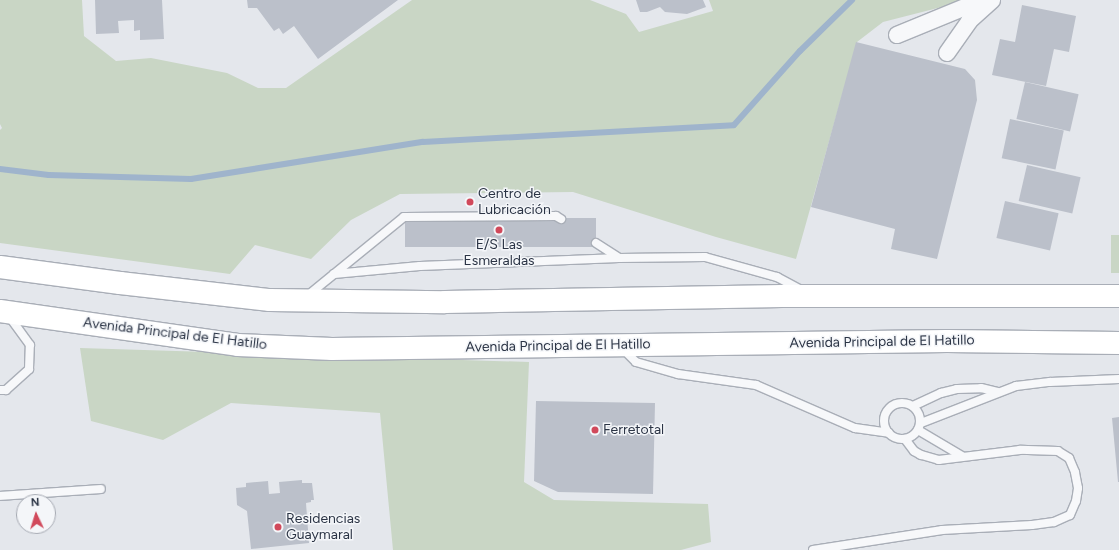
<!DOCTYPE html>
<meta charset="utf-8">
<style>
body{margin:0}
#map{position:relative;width:1119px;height:550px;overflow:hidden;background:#e4e7ec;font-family:Figtree,sans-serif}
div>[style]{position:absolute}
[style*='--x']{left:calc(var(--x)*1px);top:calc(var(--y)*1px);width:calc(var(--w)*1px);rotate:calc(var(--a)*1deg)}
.green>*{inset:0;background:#c9d6c5;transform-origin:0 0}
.stream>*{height:6px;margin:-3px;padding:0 3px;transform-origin:3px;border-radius:3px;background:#9fb4cc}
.building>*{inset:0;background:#bbc0ca;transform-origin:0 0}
.roads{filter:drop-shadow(1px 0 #a9aeb7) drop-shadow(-1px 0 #a9aeb7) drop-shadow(0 1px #a9aeb7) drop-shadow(0 -1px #a9aeb7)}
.service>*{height:8px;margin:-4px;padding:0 4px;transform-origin:4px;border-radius:4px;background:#f7f8fa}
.service>.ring{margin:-4px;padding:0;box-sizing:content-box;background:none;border:8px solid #f7f8fa;border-radius:50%}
.minor>*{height:16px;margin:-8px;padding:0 8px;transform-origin:8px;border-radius:8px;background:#f7f8fa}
.secondary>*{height:22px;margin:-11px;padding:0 11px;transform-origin:11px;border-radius:11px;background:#fff}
.dots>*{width:11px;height:11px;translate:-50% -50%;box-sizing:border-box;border:2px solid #f4f6f9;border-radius:50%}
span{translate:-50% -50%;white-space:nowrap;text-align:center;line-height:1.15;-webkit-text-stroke:3px #f4f6f9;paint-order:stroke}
.poi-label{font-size:14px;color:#2b3445}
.left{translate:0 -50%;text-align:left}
.street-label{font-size:14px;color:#2b3445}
.north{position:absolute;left:16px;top:494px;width:40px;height:40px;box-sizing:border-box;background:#f4f6f9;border:1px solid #a4a8b1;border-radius:50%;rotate:356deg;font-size:11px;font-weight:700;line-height:16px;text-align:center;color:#2b3445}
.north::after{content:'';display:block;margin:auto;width:14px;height:18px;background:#d1495b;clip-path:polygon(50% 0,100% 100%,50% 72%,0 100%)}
</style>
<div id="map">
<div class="green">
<i style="clip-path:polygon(0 0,82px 0,84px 36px,116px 61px,151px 58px,227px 73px,258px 88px,286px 88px,412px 0,590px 0,626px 14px,639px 32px,713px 11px,709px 0,969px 0,883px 22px,857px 42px,796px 259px,716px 237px,573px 192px,400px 194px,351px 220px,311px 259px,255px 245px,230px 274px,0 243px,0 130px,2px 128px,0 124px)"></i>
<i style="left:1111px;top:235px;width:8px;height:38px"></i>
<i style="clip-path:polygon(80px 348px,529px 362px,524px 482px,554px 500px,708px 504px,711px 542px,681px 550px,393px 550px,380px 413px,231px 403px,163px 440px,91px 421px)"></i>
</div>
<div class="stream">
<i style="--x:0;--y:169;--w:49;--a:7"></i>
<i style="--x:49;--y:175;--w:142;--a:1.6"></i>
<i style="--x:191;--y:179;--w:235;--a:-9.1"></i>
<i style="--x:423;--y:142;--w:311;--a:-3.1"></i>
<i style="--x:734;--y:125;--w:99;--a:-48.3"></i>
<i style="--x:800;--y:51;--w:73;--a:-44.4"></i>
</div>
<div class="building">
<i style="clip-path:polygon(95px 0,162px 0,164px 39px,140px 40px,140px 30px,134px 31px,134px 20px,118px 21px,119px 33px,96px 34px)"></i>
<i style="clip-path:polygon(247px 0,398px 0,318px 59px,294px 26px,283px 34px,279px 28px,274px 31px,257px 8px,248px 8px)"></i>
<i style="clip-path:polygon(636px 0,703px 0,706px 7px,687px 14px,665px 12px,660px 7px,647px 12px,640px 12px)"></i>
<i style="clip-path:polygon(1022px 5px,1076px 16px,1069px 52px,1054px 49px,1046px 86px,992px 75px,1000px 39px,1015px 42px)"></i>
<i style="clip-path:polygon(856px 42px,965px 69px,975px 80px,977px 100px,937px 259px,891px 249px,895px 229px,811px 207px)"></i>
<i style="left:1025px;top:82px;width:55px;height:38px;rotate:13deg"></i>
<i style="left:1010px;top:119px;width:55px;height:40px;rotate:12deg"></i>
<i style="left:1027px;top:165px;width:55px;height:37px;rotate:13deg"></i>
<i style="left:1005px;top:201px;width:55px;height:38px;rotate:13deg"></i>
<i style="left:596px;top:218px;width:29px;height:191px;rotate:90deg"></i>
<i style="clip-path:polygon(536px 401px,655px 403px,653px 494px,558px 492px,534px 481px)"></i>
<i style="clip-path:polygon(1119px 417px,1119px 482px,1118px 482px,1112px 418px)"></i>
<i style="clip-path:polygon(302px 480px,302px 483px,312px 483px,314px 500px,311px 500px,311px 502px,306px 503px,309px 543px,251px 549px,247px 511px,237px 505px,236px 488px,246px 487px,246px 483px,268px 481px,269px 494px,280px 493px,279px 482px)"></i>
</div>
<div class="roads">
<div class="service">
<i style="--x:596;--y:243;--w:27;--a:33"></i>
<i style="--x:334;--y:274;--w:90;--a:-39.2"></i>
<i style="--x:404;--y:217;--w:152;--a:-0.4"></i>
<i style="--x:556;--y:216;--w:6;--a:31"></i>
<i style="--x:307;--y:296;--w:35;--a:-39"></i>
<i style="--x:334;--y:274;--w:86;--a:-5.3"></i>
<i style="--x:420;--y:266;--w:199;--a:-2.3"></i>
<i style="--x:619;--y:258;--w:86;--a:-0.7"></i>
<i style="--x:705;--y:257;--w:75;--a:15.5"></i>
<i style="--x:777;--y:277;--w:27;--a:28"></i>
<i style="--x:623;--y:349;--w:18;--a:45"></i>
<i style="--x:636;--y:362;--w:44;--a:15.9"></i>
<i style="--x:678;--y:374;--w:79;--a:8"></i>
<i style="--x:756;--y:385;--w:108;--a:23.5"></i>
<i style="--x:855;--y:428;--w:34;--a:8"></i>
<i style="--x:0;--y:390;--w:6;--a:0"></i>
<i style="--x:6;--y:390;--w:31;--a:-42"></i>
<i style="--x:29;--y:369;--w:24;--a:-88"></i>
<i style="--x:30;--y:345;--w:36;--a:-126"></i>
<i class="ring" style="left:884px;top:403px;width:28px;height:28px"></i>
<i style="--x:913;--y:406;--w:31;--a:-25"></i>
<i style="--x:941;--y:393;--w:16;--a:-14"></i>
<i style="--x:957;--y:389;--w:24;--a:-2"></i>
<i style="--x:981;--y:388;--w:17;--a:13"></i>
<i style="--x:921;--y:423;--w:102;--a:-21.3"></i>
<i style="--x:1016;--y:386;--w:34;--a:-7"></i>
<i style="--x:1050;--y:382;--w:69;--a:-2.5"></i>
<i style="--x:918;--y:430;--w:51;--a:30.6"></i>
<i style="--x:0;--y:496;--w:101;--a:-4"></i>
<i style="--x:813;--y:550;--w:131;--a:-8.8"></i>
<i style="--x:942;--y:530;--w:90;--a:-3.2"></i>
<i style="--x:1032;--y:525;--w:22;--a:-8"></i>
<i style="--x:1054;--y:522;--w:17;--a:-24"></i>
<i style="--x:1070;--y:515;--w:15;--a:-67"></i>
<i style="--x:1076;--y:501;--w:13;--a:-81"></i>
<i style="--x:1078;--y:488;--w:16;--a:-101"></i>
<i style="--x:1075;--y:472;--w:15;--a:-113"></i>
<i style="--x:1069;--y:458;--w:13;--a:-148"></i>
<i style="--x:1058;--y:451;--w:38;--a:-178"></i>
<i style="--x:1020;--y:450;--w:82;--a:173"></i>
<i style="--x:939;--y:460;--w:19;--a:-164"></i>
<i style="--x:921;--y:455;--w:8;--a:-150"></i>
<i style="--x:914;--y:451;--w:15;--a:-127"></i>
</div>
<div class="minor">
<i style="--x:897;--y:35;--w:79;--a:-22.3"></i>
<i style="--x:970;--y:5;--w:18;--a:-16"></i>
<i style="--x:947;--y:53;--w:39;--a:-55"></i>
<i style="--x:969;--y:21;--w:31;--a:-42"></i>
</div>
<div class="secondary">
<i style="--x:0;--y:267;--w:121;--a:7.6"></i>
<i style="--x:120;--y:283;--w:151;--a:6.5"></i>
<i style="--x:270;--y:300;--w:175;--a:0.7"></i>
<i style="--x:445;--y:302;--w:337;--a:-1"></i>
<i style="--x:782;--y:296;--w:337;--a:0"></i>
<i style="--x:0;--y:311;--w:240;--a:8.1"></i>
<i style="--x:238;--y:345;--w:94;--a:2.4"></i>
<i style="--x:332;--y:349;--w:615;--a:-0.75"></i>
<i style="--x:947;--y:341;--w:172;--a:0.7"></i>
</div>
</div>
<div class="dots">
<i style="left:470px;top:202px;background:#d1495b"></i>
<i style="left:499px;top:230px;background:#d1495b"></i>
<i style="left:595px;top:430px;background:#d1495b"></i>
<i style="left:278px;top:527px;background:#d1495b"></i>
</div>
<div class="poi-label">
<span class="left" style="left:478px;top:202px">Centro de<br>Lubricación</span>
<span style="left:499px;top:253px">E/S Las<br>Esmeraldas</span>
<span class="left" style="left:603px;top:430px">Ferretotal</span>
<span class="left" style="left:286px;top:527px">Residencias<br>Guaymaral</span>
</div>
<div class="street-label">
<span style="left:175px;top:334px;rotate:7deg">Avenida Principal de El Hatillo</span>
<span style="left:882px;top:342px;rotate:-1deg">Avenida Principal de El Hatillo</span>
<span style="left:558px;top:346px;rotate:-1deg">Avenida Principal de El Hatillo</span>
</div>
<div class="north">N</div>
</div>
